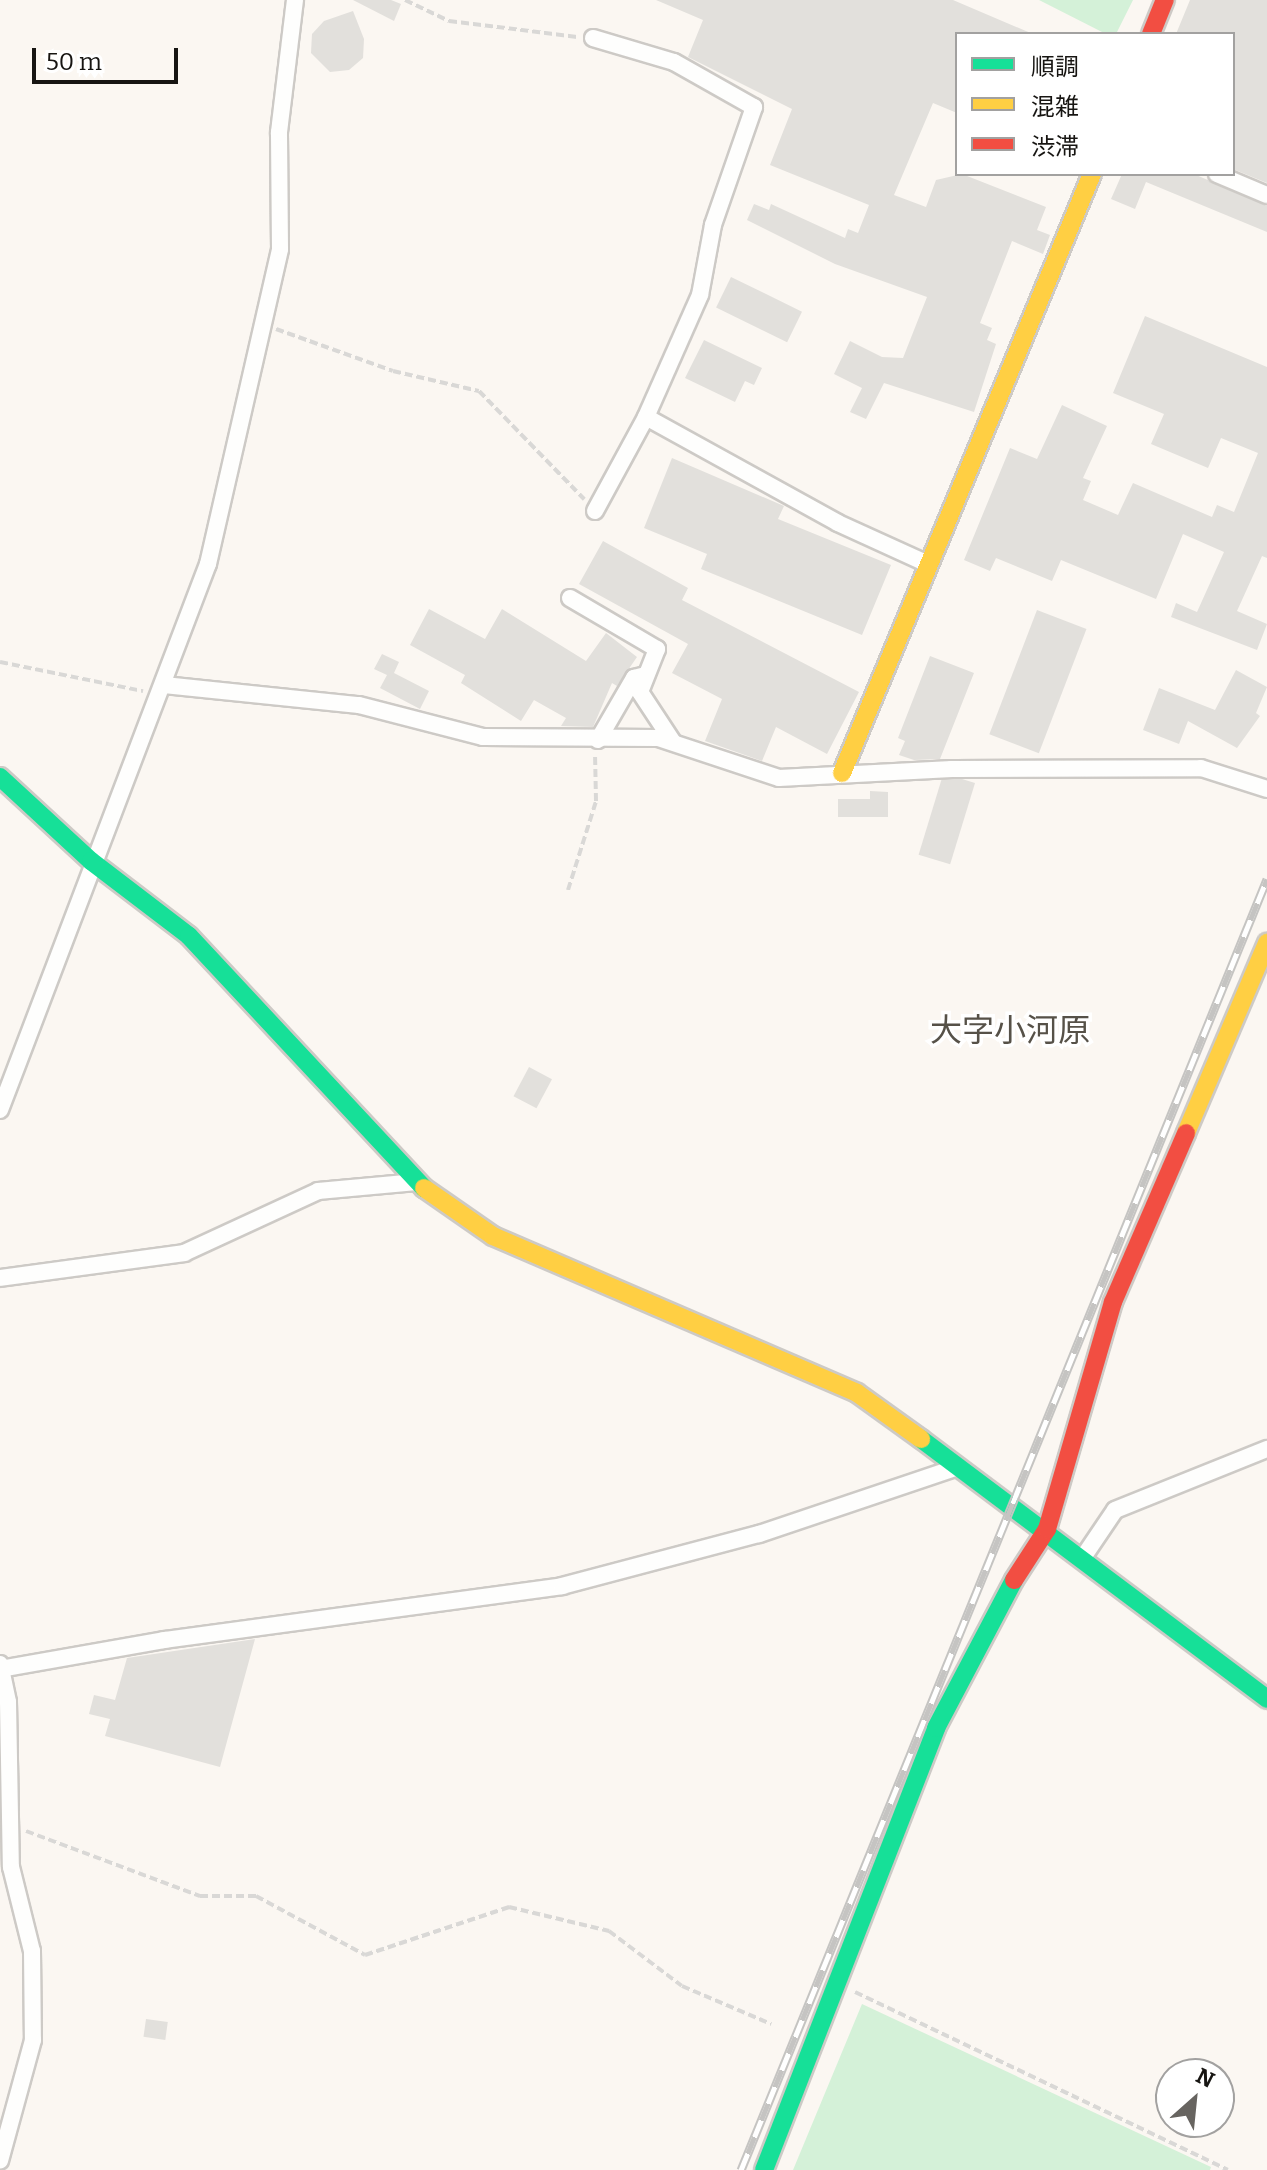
<!DOCTYPE html>
<meta charset="utf-8">
<style>
body{margin:0}
#map{position:relative;width:1267px;height:2170px;overflow:hidden;background:#fbf7f2;font-family:Bitter,"Noto Sans JP",serif}
div>[style]{position:absolute}
[style*='--x']{left:calc(var(--x)*1px);top:calc(var(--y)*1px);width:calc(var(--w)*1px);rotate:calc(var(--a)*1deg)}
.green>*{inset:0;background:#d4f1d8}
.building>*{inset:0;background:#e2e0dc;transform-origin:0 0}
.path>*{height:4px;margin-top:-2px;transform-origin:0;background:repeating-linear-gradient(90deg,#d9d8d6 0 8px,transparent 0 12px)}
.roads{filter:drop-shadow(2px 0 #cdcac6) drop-shadow(-2px 0 #cdcac6) drop-shadow(0 2px #cdcac6) drop-shadow(0 -2px #cdcac6)}
.street>*{height:16px;margin:-8px;padding:0 8px;transform-origin:8px;border-radius:8px;background:#fefefd}
.fast>*{height:18px;margin:-9px;padding:0 9px;transform-origin:9px;border-radius:9px;background:#16e098}
.slow>*{height:18px;margin:-9px;padding:0 9px;transform-origin:9px;border-radius:9px;background:#ffcf43}
.jam>*{height:18px;margin:-9px;padding:0 9px;transform-origin:9px;border-radius:9px;background:#f24e42}
.rail>*{height:9px;margin-top:-4.5px;transform-origin:0;background:repeating-linear-gradient(90deg,#fff 0 18px,#c5c4c2 0 36px);box-sizing:border-box;border-block:2px solid #c5c4c2}
span{translate:-50% -50%;white-space:nowrap;text-align:center;line-height:1.15;-webkit-text-stroke:7px #fff;paint-order:stroke}
.quarter-label{font-size:32px;color:#565148}
.legend{position:absolute;left:955px;top:32px;width:280px;height:144px;box-sizing:border-box;background:#fff;border:2px solid #a2a1a0;margin:0;padding:10px 14px;list-style:none;font-size:24px;color:#171512}
.legend li{display:flex;align-items:center;gap:16px;height:40px}
.legend b{width:40px;border:2px solid #a2a1a0}
.north{position:absolute;left:1155px;top:2058px;width:80px;height:80px;box-sizing:border-box;background:#fff;border:2px solid #a2a1a0;border-radius:50%;rotate:27deg;font-size:22px;font-weight:700;line-height:32px;text-align:center;color:#171512}
.north::after{content:'';display:block;margin:auto;width:28px;height:36px;background:#676460;clip-path:polygon(50% 0,100% 100%,50% 72%,0 100%)}
.scale{position:absolute;left:32px;top:48px;width:146px;height:36px;box-sizing:border-box;border:4px solid #171512;border-top:0;padding-left:10px;font-size:24px;line-height:28px;white-space:nowrap;color:#171512;-webkit-text-stroke:6px #fff;paint-order:stroke}
</style>
<div id="map">
<div class="green">
<i style="clip-path:polygon(1039px 0,1133px 0,1116px 34px,1106px 34px)"></i>
<i style="clip-path:polygon(862px 2004px,1211px 2167px,1210px 2170px,793px 2170px)"></i>
</div>
<div class="building">
<i style="clip-path:polygon(353px 0,391px 0,401px 4px,394px 21px)"></i>
<i style="clip-path:polygon(656px 0,953px 0,1033px 34px,957px 34px,957px 113px,933px 103px,894px 195px,926px 207px,936px 180px,962px 174px,1046px 207px,1037px 230px,1050px 235px,1043px 254px,1012px 241px,980px 323px,992px 328px,987px 340px,996px 344px,974px 412px,884px 383px,866px 419px,850px 412px,862px 388px,834px 374px,850px 341px,882px 357px,903px 358px,927px 297px,835px 264px,747px 220px,754px 204px,769px 210px,771px 204px,845px 238px,848px 229px,858px 233px,869px 205px,770px 165px,792px 109px,688px 57px,703px 20px)"></i>
<i style="clip-path:polygon(1190px 0,1267px 0,1267px 183px,1233px 169px,1233px 34px,1176px 34px)"></i>
<i style="clip-path:polygon(353px 11px,364px 39px,363px 58px,349px 70px,330px 72px,311px 53px,312px 34px,324px 21px)"></i>
<i style="clip-path:polygon(1122px 174px,1194px 174px,1267px 206px,1267px 232px,1146px 182px,1135px 209px,1111px 199px)"></i>
<i style="left:731px;top:277px;width:79px;height:34px;rotate:26deg"></i>
<i style="clip-path:polygon(1145px 316px,1267px 367px,1267px 558px,1262px 556px,1237px 611px,1267px 624px,1257px 650px,1171px 617px,1176px 603px,1197px 612px,1224px 552px,1183px 534px,1156px 599px,1061px 560px,1052px 581px,996px 558px,990px 571px,964px 560px,1010px 448px,1037px 459px,1062px 405px,1107px 426px,1083px 478px,1091px 481px,1083px 500px,1118px 515px,1133px 483px,1212px 517px,1217px 505px,1234px 512px,1258px 453px,1221px 438px,1208px 468px,1151px 444px,1164px 414px,1113px 393px)"></i>
<i style="clip-path:polygon(704px 340px,762px 368px,754px 385px,745px 381px,735px 402px,685px 378px)"></i>
<i style="clip-path:polygon(672px 458px,784px 506px,778px 519px,891px 565px,862px 635px,701px 569px,707px 554px,644px 528px)"></i>
<i style="clip-path:polygon(603px 541px,688px 588px,682px 600px,859px 692px,827px 754px,776px 727px,762px 761px,705px 741px,722px 699px,672px 673px,688px 644px,579px 584px)"></i>
<i style="clip-path:polygon(429px 609px,485px 639px,502px 609px,586px 661px,606px 633px,637px 657px,617px 686px,612px 683px,593px 727px,561px 726px,566px 718px,534px 700px,521px 721px,461px 683px,465px 675px,410px 645px)"></i>
<i style="left:1037px;top:610px;width:53px;height:133px;rotate:21deg"></i>
<i style="clip-path:polygon(382px 654px,399px 662px,394px 673px,429px 691px,420px 709px,380px 688px,387px 675px,374px 669px)"></i>
<i style="clip-path:polygon(930px 656px,974px 673px,940px 759px,914px 760px,899px 755px,905px 741px,898px 738px)"></i>
<i style="clip-path:polygon(1236px 670px,1267px 687px,1256px 713px,1260px 716px,1237px 748px,1188px 721px,1179px 744px,1143px 730px,1159px 688px,1215px 710px)"></i>
<i style="left:975px;top:783px;width:85px;height:33px;rotate:107deg"></i>
<i style="clip-path:polygon(870px 791px,888px 792px,888px 817px,838px 817px,838px 799px,870px 799px)"></i>
<i style="left:529px;top:1067px;width:26px;height:33px;rotate:28deg"></i>
<i style="clip-path:polygon(255px 1639px,220px 1767px,105px 1736px,110px 1719px,89px 1714px,94px 1695px,115px 1700px,127px 1658px)"></i>
<i style="left:146px;top:2019px;width:22px;height:18px;rotate:8deg"></i>
</div>
<div class="path">
<i style="--x:405;--y:0;--w:49;--a:25.5"></i>
<i style="--x:449;--y:21;--w:129;--a:7.1"></i>
<i style="--x:276;--y:329;--w:124;--a:19.7"></i>
<i style="--x:393;--y:371;--w:88;--a:13.1"></i>
<i style="--x:479;--y:391;--w:151;--a:45.8"></i>
<i style="--x:0;--y:662;--w:146;--a:11.5"></i>
<i style="--x:568;--y:890;--w:93;--a:-72.5"></i>
<i style="--x:596;--y:801;--w:47;--a:-91.2"></i>
<i style="--x:26;--y:1831;--w:186;--a:20.5"></i>
<i style="--x:200;--y:1896;--w:56;--a:0"></i>
<i style="--x:256;--y:1896;--w:124;--a:28.4"></i>
<i style="--x:365;--y:1955;--w:152;--a:-18.4"></i>
<i style="--x:509;--y:1907;--w:103;--a:13.5"></i>
<i style="--x:609;--y:1931;--w:91;--a:37"></i>
<i style="--x:682;--y:1986;--w:97;--a:23.1"></i>
<i style="--x:855;--y:1992;--w:413;--a:25.5"></i>
</div>
<div class="roads">
<div class="street">
<i style="--x:593;--y:38;--w:84;--a:16.5"></i>
<i style="--x:674;--y:62;--w:92;--a:29.4"></i>
<i style="--x:754;--y:107;--w:125;--a:109.2"></i>
<i style="--x:713;--y:225;--w:71;--a:100.5"></i>
<i style="--x:700;--y:295;--w:133;--a:113.9"></i>
<i style="--x:1217;--y:174;--w:54;--a:22.8"></i>
<i style="--x:595;--y:511;--w:107;--a:-61.5"></i>
<i style="--x:646;--y:417;--w:219;--a:28.9"></i>
<i style="--x:838;--y:523;--w:99;--a:24.5"></i>
<i style="--x:570;--y:598;--w:101;--a:30.4"></i>
<i style="--x:657;--y:649;--w:46;--a:111.6"></i>
<i style="--x:640;--y:692;--w:60;--a:56.6"></i>
<i style="--x:164;--y:685;--w:196;--a:5.9"></i>
<i style="--x:359;--y:705;--w:128;--a:14.5"></i>
<i style="--x:483;--y:737;--w:175;--a:0.3"></i>
<i style="--x:658;--y:738;--w:127;--a:18.3"></i>
<i style="--x:779;--y:778;--w:173;--a:-3"></i>
<i style="--x:952;--y:769;--w:249;--a:-0.2"></i>
<i style="--x:1201;--y:768;--w:69;--a:17.7"></i>
<i style="--x:598;--y:740;--w:72;--a:-59.9"></i>
<i style="--x:634;--y:678;--w:11;--a:-15"></i>
<i style="--x:0;--y:1110;--w:584;--a:-69.15"></i>
<i style="--x:208;--y:564;--w:323;--a:-77.1"></i>
<i style="--x:280;--y:249;--w:117;--a:-90.5"></i>
<i style="--x:279;--y:132;--w:133;--a:-83.1"></i>
<i style="--x:0;--y:1278;--w:186;--a:-7.7"></i>
<i style="--x:184;--y:1253;--w:148;--a:-24.8"></i>
<i style="--x:318;--y:1191;--w:99;--a:-5.2"></i>
<i style="--x:1084;--y:1556;--w:55;--a:-56"></i>
<i style="--x:1115;--y:1510;--w:164;--a:-21.9"></i>
<i style="--x:0;--y:1664;--w:39;--a:78"></i>
<i style="--x:8;--y:1702;--w:165;--a:89"></i>
<i style="--x:11;--y:1867;--w:87;--a:76"></i>
<i style="--x:32;--y:1951;--w:89;--a:89.4"></i>
<i style="--x:33;--y:2040;--w:125;--a:105.3"></i>
<i style="--x:0;--y:1669;--w:167;--a:-10"></i>
<i style="--x:164;--y:1640;--w:402;--a:-7.7"></i>
<i style="--x:562;--y:1586;--w:204;--a:-14.8"></i>
<i style="--x:759;--y:1534;--w:207;--a:-18.6"></i>
</div>
<div class="fast">
<i style="--x:0;--y:777;--w:124;--a:42.7"></i>
<i style="--x:91;--y:861;--w:123;--a:37.4"></i>
<i style="--x:189;--y:936;--w:345;--a:47"></i>
<i style="--x:921;--y:1439;--w:433;--a:36.9"></i>
<i style="--x:764;--y:2170;--w:474;--a:-68.7"></i>
<i style="--x:936;--y:1728;--w:167;--a:-62.2"></i>
</div>
<div class="slow">
<i style="--x:842;--y:773;--w:649;--a:-67.35"></i>
<i style="--x:1186;--y:1133;--w:207;--a:-66.9"></i>
<i style="--x:424;--y:1188;--w:84;--a:34.8"></i>
<i style="--x:493;--y:1236;--w:396;--a:23.3"></i>
<i style="--x:857;--y:1393;--w:79;--a:35.7"></i>
</div>
<div class="jam">
<i style="--x:1151;--y:34;--w:37;--a:-68"></i>
<i style="--x:1014;--y:1580;--w:61;--a:-57.1"></i>
<i style="--x:1047;--y:1529;--w:236;--a:-73.8"></i>
<i style="--x:1113;--y:1302;--w:184;--a:-66.6"></i>
</div>
</div>
<div class="rail">
<i style="--x:741;--y:2170;--w:1394;--a:-67.83"></i>
</div>
<div class="quarter-label">
<span style="left:1010px;top:1030px">大字小河原</span>
</div>
<ul class="legend">
<li><b style="height:10px;background:#16e098"></b>順調</li>
<li><b style="height:10px;background:#ffcf43"></b>混雑</li>
<li><b style="height:10px;background:#f24e42"></b>渋滞</li>
</ul>
<div class="north">N</div>
<div class="scale">50 m</div>
</div>
